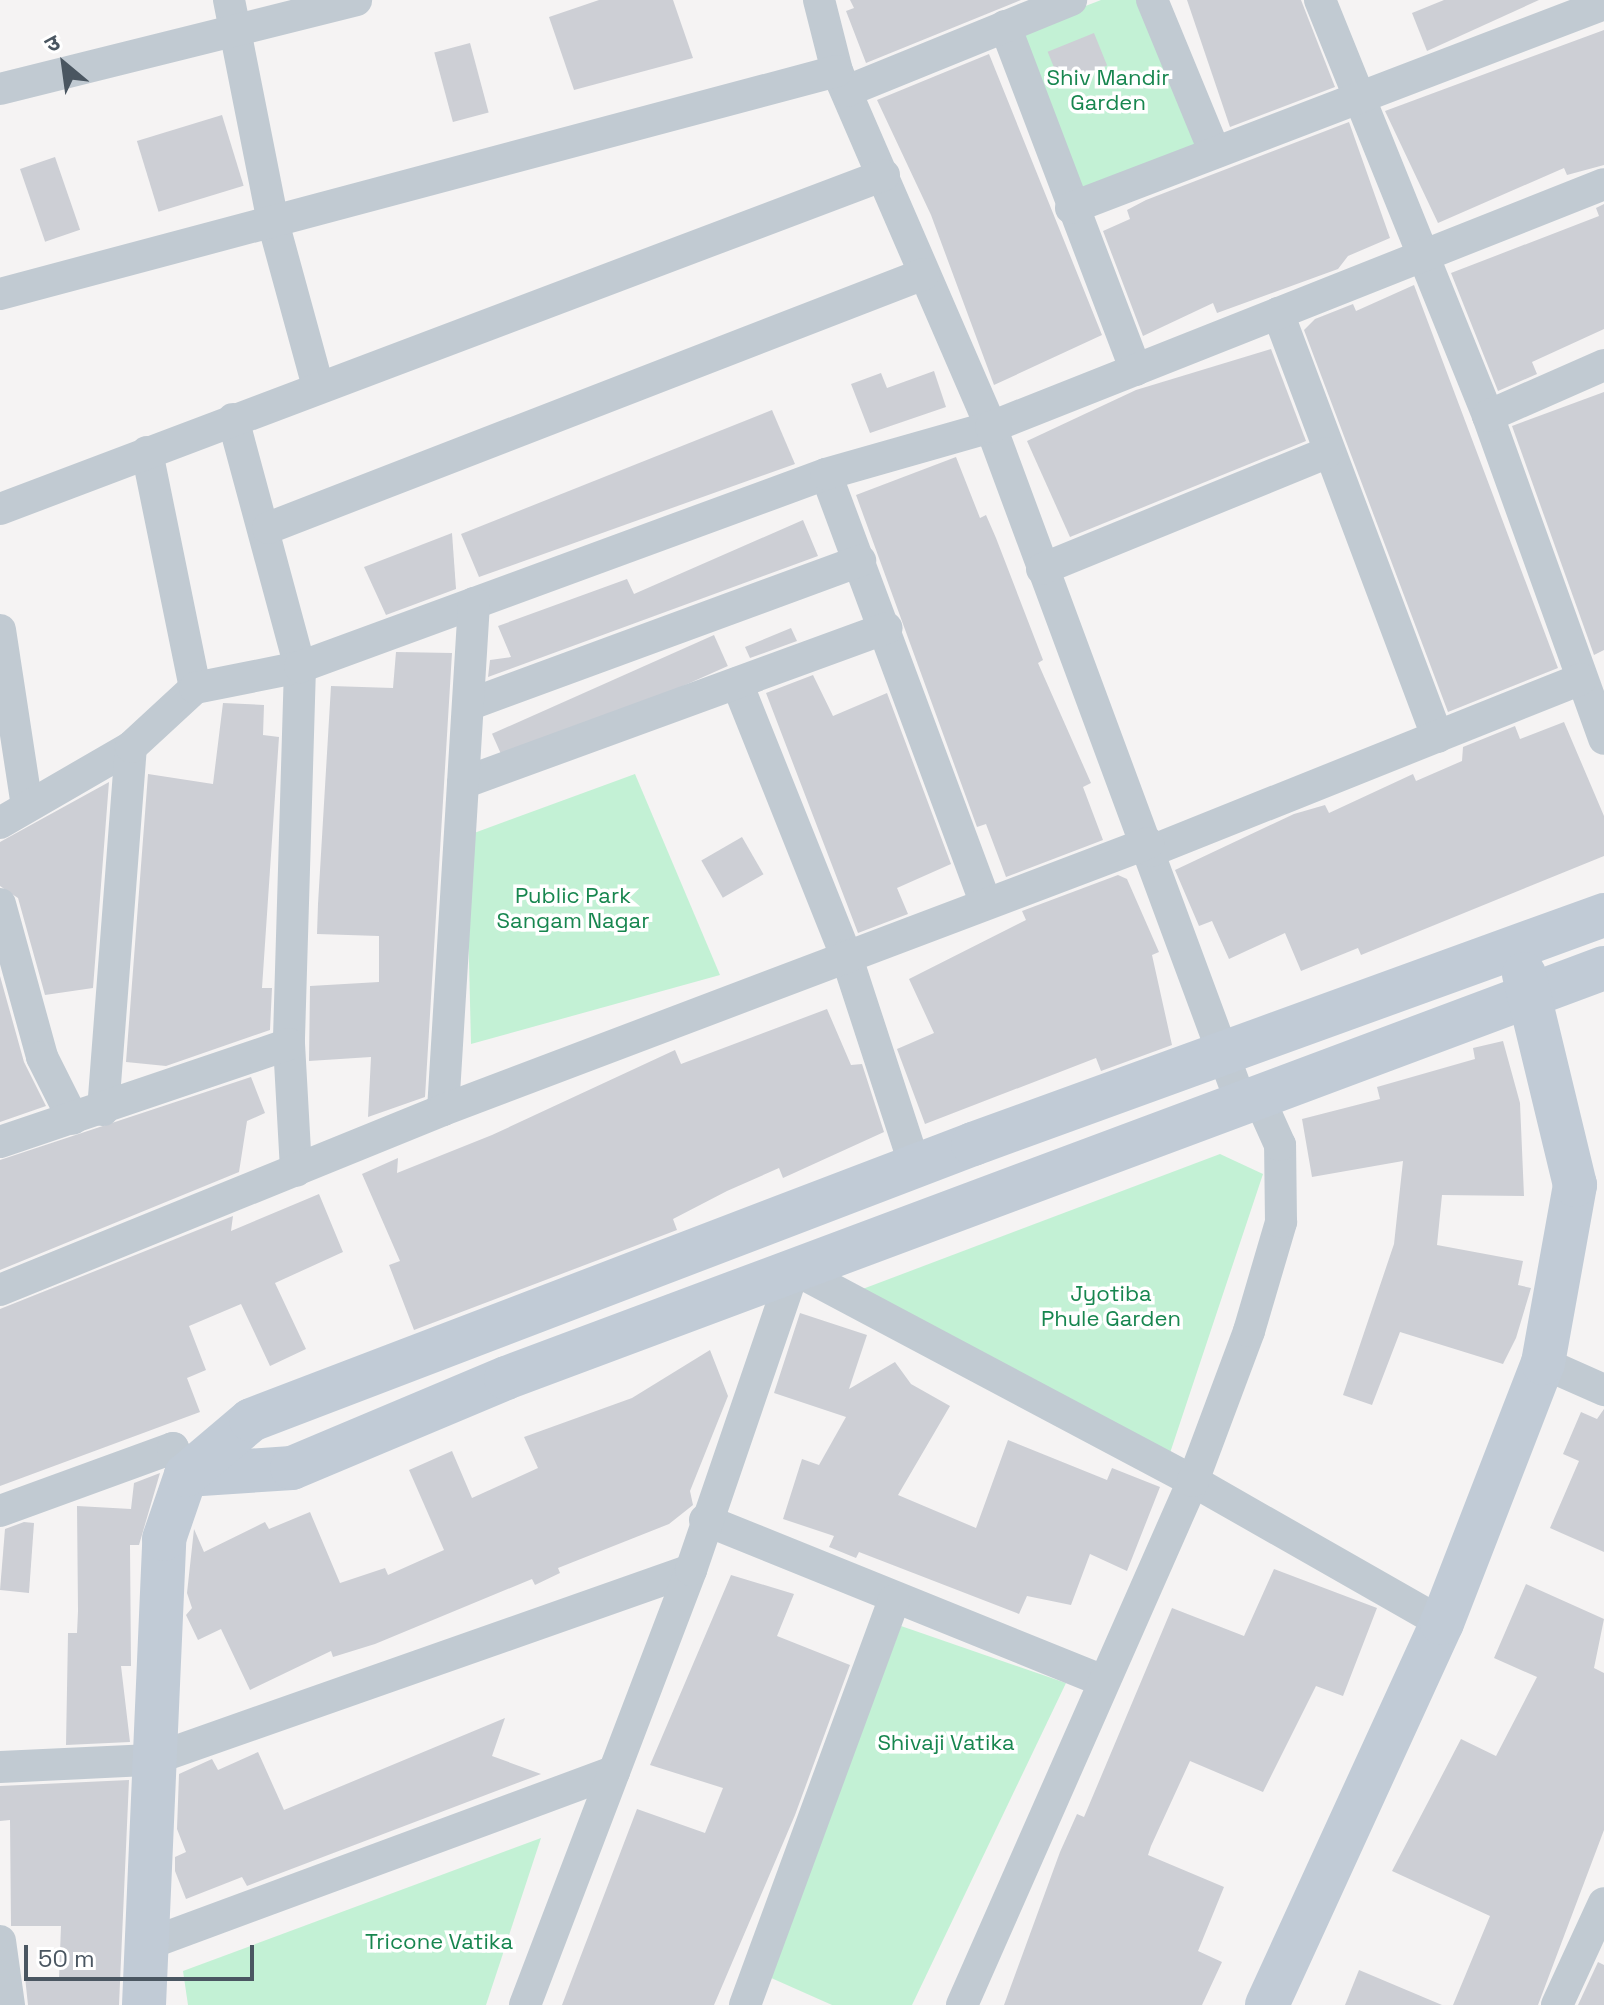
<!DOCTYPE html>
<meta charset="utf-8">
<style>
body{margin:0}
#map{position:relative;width:1604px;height:2005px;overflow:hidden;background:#f5f3f3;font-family:"Space Grotesk","Noto Sans Devanagari",sans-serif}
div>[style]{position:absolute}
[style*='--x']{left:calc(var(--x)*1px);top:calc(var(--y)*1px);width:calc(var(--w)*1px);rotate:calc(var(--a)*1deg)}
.green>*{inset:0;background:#c3f1d5}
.building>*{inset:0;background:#cdcfd5;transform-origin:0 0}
.street>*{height:32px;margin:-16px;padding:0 16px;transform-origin:16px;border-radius:16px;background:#c1cad2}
.secondary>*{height:44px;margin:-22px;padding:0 22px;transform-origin:22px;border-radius:22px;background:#c1cbd6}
span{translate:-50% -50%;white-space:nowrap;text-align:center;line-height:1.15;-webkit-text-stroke:7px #fff;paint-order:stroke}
.park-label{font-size:22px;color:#17864f}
.north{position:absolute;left:24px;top:24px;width:80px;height:80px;-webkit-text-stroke:6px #fff;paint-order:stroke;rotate:331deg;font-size:22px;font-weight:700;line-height:32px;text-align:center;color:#4a5661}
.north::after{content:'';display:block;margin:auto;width:28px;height:36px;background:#4a5661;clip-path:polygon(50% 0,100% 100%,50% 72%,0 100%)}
.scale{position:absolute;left:24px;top:1945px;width:230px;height:36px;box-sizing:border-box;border:4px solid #4a5661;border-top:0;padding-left:10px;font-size:24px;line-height:28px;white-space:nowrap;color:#4a5661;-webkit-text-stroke:6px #fff;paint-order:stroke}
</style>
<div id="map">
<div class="green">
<i style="clip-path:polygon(1101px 0,1148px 0,1205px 145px,1074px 196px,1011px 35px)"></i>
<i style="clip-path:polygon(635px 774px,720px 975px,471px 1044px,466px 836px)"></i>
<i style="clip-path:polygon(1220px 1154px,1263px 1174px,1170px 1453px,860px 1290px)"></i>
<i style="clip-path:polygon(901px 1626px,1066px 1683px,912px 2005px,832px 2005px,769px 1977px)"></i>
<i style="clip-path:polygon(541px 1838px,486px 2005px,188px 2005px,183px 1971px)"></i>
</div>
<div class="building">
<i style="clip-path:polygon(599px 0,673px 0,693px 58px,574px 90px,549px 17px)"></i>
<i style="clip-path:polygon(850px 0,1021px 0,866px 63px,846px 11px,854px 8px)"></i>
<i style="clip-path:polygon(1187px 0,1301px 0,1335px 87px,1230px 127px)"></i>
<i style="clip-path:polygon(1444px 0,1539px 0,1427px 51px,1412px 13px)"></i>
<i style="clip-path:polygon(1604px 30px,1604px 165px,1567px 175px,1564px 168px,1438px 223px,1385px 111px)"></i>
<i style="left:1094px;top:33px;width:35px;height:50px;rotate:68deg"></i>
<i style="left:470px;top:43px;width:72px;height:37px;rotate:75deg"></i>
<i style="clip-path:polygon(989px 54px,1102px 335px,994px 385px,931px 215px,877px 100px)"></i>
<i style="left:222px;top:115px;width:74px;height:89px;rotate:73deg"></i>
<i style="clip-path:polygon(1349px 122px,1390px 238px,1348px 256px,1338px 269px,1217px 313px,1213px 303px,1143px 336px,1103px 231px,1130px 219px,1127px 210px,1146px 200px)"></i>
<i style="left:55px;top:157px;width:77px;height:37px;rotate:71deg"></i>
<i style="clip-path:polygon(1604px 204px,1604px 329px,1532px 362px,1537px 374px,1498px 391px,1451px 273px,1599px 216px,1596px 208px)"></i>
<i style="clip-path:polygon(1414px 285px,1558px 668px,1448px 712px,1304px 330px,1315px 319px,1353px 304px,1356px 311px)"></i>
<i style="clip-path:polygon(1271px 349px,1306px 441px,1070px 537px,1027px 441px,1136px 390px)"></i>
<i style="clip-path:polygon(934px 371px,946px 407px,870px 433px,851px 384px,881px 373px,887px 388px)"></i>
<i style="clip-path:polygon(1604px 392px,1604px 650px,1594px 655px,1512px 426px)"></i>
<i style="clip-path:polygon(772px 410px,795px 464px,479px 577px,461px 534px)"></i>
<i style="clip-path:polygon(956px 457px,980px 518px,986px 515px,996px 538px,1043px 660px,1038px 663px,1091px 783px,1083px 787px,1103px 840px,1006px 877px,986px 824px,977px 827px,856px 495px)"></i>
<i style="clip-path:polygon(803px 520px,818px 556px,488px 677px,490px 660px,511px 657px,498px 626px,627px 579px,634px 594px)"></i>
<i style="clip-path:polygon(452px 533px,456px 589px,386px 615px,364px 567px)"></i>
<i style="clip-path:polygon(791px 628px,797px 641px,750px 658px,745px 647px)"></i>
<i style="left:714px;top:635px;width:34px;height:243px;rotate:66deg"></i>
<i style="clip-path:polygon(396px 652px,452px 653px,425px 1097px,368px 1117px,371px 1057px,309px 1061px,310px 986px,379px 982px,379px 936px,317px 934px,318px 904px,331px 686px,393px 688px)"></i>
<i style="clip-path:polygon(813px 675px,833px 716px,887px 693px,951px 864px,897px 888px,908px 914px,858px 933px,766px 693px)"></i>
<i style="clip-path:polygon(223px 703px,264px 705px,263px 735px,279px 737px,262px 988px,272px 988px,270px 1030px,166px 1066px,126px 1062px,148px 774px,213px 784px)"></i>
<i style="clip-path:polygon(1564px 722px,1604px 816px,1604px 856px,1361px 955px,1358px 948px,1301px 971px,1285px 933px,1229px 959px,1212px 921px,1199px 926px,1175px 870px,1294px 814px,1325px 805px,1329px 813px,1413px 774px,1416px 781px,1462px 761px,1463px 747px,1515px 726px,1520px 739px)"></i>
<i style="clip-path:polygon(109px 782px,93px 988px,45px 995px,18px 898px,0 886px,0 842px)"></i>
<i style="left:742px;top:837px;width:43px;height:47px;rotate:60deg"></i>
<i style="clip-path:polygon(1118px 875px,1127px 879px,1159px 952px,1152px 955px,1172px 1045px,1101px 1071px,1096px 1058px,925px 1124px,897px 1049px,934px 1033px,909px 979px,1026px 920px,1022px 911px)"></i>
<i style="clip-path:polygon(0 976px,24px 1062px,46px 1106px,0 1122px)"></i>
<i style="clip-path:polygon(827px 1009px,851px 1065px,862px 1064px,884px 1132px,783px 1178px,779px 1168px,727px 1191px,673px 1219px,677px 1230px,414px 1330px,389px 1265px,400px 1261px,362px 1174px,398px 1158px,397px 1173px,492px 1135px,675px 1050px,681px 1064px)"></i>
<i style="clip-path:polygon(1503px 1041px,1520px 1103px,1524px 1196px,1442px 1195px,1437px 1245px,1523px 1261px,1518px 1285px,1531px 1288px,1516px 1338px,1503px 1364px,1400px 1332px,1372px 1405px,1343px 1395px,1394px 1244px,1403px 1161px,1312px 1177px,1302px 1119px,1380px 1099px,1377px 1087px,1475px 1059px,1473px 1048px)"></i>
<i style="clip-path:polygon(251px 1077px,265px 1113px,247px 1121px,239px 1172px,0 1270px,0 1160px)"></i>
<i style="clip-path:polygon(319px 1194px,343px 1252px,275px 1283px,306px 1349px,270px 1366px,241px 1304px,189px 1326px,206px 1370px,187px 1378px,200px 1412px,0 1486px,0 1309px,233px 1216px,231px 1231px)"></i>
<i style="clip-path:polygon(800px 1313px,867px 1335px,849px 1389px,895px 1362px,911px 1384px,950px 1406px,898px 1495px,976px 1528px,1008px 1440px,1107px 1480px,1112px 1468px,1160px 1487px,1127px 1571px,1090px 1554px,1071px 1605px,1027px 1596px,1019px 1614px,859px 1552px,856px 1558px,829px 1547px,834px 1536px,783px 1519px,802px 1459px,819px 1465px,846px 1417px,774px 1393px)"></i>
<i style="clip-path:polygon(710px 1350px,728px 1396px,690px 1491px,693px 1505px,669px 1524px,558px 1568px,560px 1573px,535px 1585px,532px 1579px,375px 1644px,333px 1657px,331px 1651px,250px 1690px,221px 1629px,198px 1640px,186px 1615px,192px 1608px,187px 1593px,194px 1529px,204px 1552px,265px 1522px,269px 1529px,310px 1512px,340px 1583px,385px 1568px,388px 1575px,444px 1550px,409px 1470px,452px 1451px,472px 1498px,538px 1468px,524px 1437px,632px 1398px)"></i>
<i style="clip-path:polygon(1604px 1409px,1604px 1552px,1550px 1528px,1579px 1461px,1563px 1454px,1581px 1412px,1597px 1419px)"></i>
<i style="clip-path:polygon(160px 1473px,139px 1545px,130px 1545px,131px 1666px,121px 1666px,130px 1742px,66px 1745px,68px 1633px,77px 1633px,78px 1611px,77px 1506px,131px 1509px,134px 1483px)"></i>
<i style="clip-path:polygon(24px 1522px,34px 1523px,29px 1593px,0 1590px,5px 1529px)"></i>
<i style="clip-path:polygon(1274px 1569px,1377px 1608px,1343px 1696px,1316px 1686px,1263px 1792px,1190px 1761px,1151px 1846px,1148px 1855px,1224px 1887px,1198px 1951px,1222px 1962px,1202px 2005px,1004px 2005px,1060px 1852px,1077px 1814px,1084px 1817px,1172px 1608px,1244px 1636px)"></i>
<i style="clip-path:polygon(731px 1575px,794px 1594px,777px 1636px,850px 1665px,795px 1815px,714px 2005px,562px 2005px,637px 1809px,705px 1833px,723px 1788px,650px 1765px)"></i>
<i style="clip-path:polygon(1526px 1584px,1604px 1619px,1594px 1668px,1604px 1673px,1604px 1830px,1538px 2005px,1453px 2005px,1490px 1916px,1392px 1871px,1461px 1739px,1496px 1756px,1537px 1677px,1494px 1658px)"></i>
<i style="clip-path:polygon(505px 1718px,492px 1756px,541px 1774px,247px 1886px,242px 1877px,186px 1899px,175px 1871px,175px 1857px,186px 1852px,177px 1829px,179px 1774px,212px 1759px,218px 1770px,258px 1752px,284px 1810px)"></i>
<i style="clip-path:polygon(129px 1780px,119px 2005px,28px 2005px,25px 1977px,59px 1979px,61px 1926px,11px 1926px,10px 1820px,0 1821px,0 1786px)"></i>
<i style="clip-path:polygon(1598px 1962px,1604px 1965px,1604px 2005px,1578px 2005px)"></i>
<i style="clip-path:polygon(1359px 1970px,1442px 2005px,1345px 2005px)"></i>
</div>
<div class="street">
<i style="--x:229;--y:0;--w:226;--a:78.8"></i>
<i style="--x:273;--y:222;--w:170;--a:74.7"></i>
<i style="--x:819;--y:0;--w:73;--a:75.8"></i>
<i style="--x:837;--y:71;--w:388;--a:66.6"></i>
<i style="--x:991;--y:427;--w:720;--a:69.68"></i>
<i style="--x:1152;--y:0;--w:165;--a:67.6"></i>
<i style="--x:1320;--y:0;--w:449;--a:68"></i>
<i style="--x:1488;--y:416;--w:343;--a:70.2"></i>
<i style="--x:1005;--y:26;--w:368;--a:69.2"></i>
<i style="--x:0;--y:89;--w:367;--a:-14"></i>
<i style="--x:847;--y:91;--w:242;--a:-22.1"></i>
<i style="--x:1071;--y:208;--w:571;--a:-20.94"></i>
<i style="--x:0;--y:294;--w:866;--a:-14.92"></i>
<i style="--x:1278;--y:313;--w:453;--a:69.4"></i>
<i style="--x:1488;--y:416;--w:127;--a:-23.7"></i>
<i style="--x:233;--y:419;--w:257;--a:74.9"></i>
<i style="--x:300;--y:667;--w:377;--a:91.7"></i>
<i style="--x:289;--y:1044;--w:127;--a:86.8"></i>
<i style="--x:147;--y:452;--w:241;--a:78.5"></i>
<i style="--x:826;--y:474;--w:457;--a:69.6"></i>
<i style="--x:0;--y:509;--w:945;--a:-20.7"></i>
<i style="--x:268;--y:528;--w:703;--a:-21.17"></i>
<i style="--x:1042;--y:569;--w:307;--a:-22.2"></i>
<i style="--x:0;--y:630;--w:178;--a:81.3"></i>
<i style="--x:737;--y:683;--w:293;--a:68.2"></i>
<i style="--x:846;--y:955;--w:222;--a:71.9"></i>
<i style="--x:468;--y:705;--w:418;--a:-20.2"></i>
<i style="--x:463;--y:783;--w:451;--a:-20.1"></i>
<i style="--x:0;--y:823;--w:151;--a:-30.1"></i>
<i style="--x:1151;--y:851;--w:463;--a:-21.8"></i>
<i style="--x:0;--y:904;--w:159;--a:74.6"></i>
<i style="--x:42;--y:1057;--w:69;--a:63.4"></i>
<i style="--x:103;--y:1110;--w:364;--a:-85.6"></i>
<i style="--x:131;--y:747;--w:87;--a:-42.7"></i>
<i style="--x:195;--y:688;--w:107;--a:-11.3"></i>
<i style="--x:300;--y:667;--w:560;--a:-20.15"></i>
<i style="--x:826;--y:474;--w:172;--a:-15.9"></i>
<i style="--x:991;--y:427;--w:659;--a:-21.62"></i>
<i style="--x:443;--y:1110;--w:508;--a:-86.5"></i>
<i style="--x:0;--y:1142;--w:305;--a:-18.7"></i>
<i style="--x:0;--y:1290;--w:478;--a:-22.1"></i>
<i style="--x:443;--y:1110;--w:754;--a:-20.74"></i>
<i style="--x:1543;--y:1363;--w:67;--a:23.9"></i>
<i style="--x:0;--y:1511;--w:184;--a:-20"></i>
<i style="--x:173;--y:1448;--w:30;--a:64"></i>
<i style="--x:705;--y:1520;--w:430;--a:22"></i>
<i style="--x:0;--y:1767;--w:151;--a:-2.7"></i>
<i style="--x:151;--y:1760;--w:572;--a:-19.38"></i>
<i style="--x:0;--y:1941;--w:65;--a:82"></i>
<i style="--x:148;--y:1944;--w:497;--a:-20.3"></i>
<i style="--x:525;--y:2005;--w:466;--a:-69.1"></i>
<i style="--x:691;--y:1570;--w:318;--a:-71.1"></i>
<i style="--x:794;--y:1269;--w:452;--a:28"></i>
<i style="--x:1193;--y:1481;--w:287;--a:29.7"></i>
<i style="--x:745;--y:2005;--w:431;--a:-69.8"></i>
<i style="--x:962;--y:2005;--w:573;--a:-66.21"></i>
<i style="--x:1193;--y:1481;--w:160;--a:-69.5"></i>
<i style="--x:1249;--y:1331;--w:114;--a:-73.6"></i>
<i style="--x:1281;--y:1222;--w:77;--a:-90.7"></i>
<i style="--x:1280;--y:1145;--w:54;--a:-114.2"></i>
<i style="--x:1557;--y:2005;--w:112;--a:-65.3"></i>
</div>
<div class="secondary">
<i style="--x:186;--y:1475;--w:106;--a:-3.8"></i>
<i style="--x:292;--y:1468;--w:232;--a:-22.8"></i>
<i style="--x:506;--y:1378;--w:1172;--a:-20.48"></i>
<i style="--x:144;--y:2005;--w:466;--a:-87.5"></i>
<i style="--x:164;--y:1539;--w:68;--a:-71"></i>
<i style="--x:186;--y:1475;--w:85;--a:-40.2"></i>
<i style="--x:251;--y:1420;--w:773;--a:-20.92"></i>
<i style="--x:973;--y:1144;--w:671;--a:-19.95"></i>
<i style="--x:1267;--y:2005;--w:420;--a:-65.4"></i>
<i style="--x:1442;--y:1623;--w:279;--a:-68.8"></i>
<i style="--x:1543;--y:1363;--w:181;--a:-79.8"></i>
<i style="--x:1575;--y:1185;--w:217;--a:-103.6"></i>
</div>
<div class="park-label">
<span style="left:1108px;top:90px">Shiv Mandir<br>Garden</span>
<span style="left:573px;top:908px">Public Park<br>Sangam Nagar</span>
<span style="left:1111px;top:1306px">Jyotiba<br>Phule Garden</span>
<span style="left:946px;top:1743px">Shivaji Vatika</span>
<span style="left:439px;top:1942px">Tricone Vatika</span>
</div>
<div class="north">उ</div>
<div class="scale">50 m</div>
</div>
